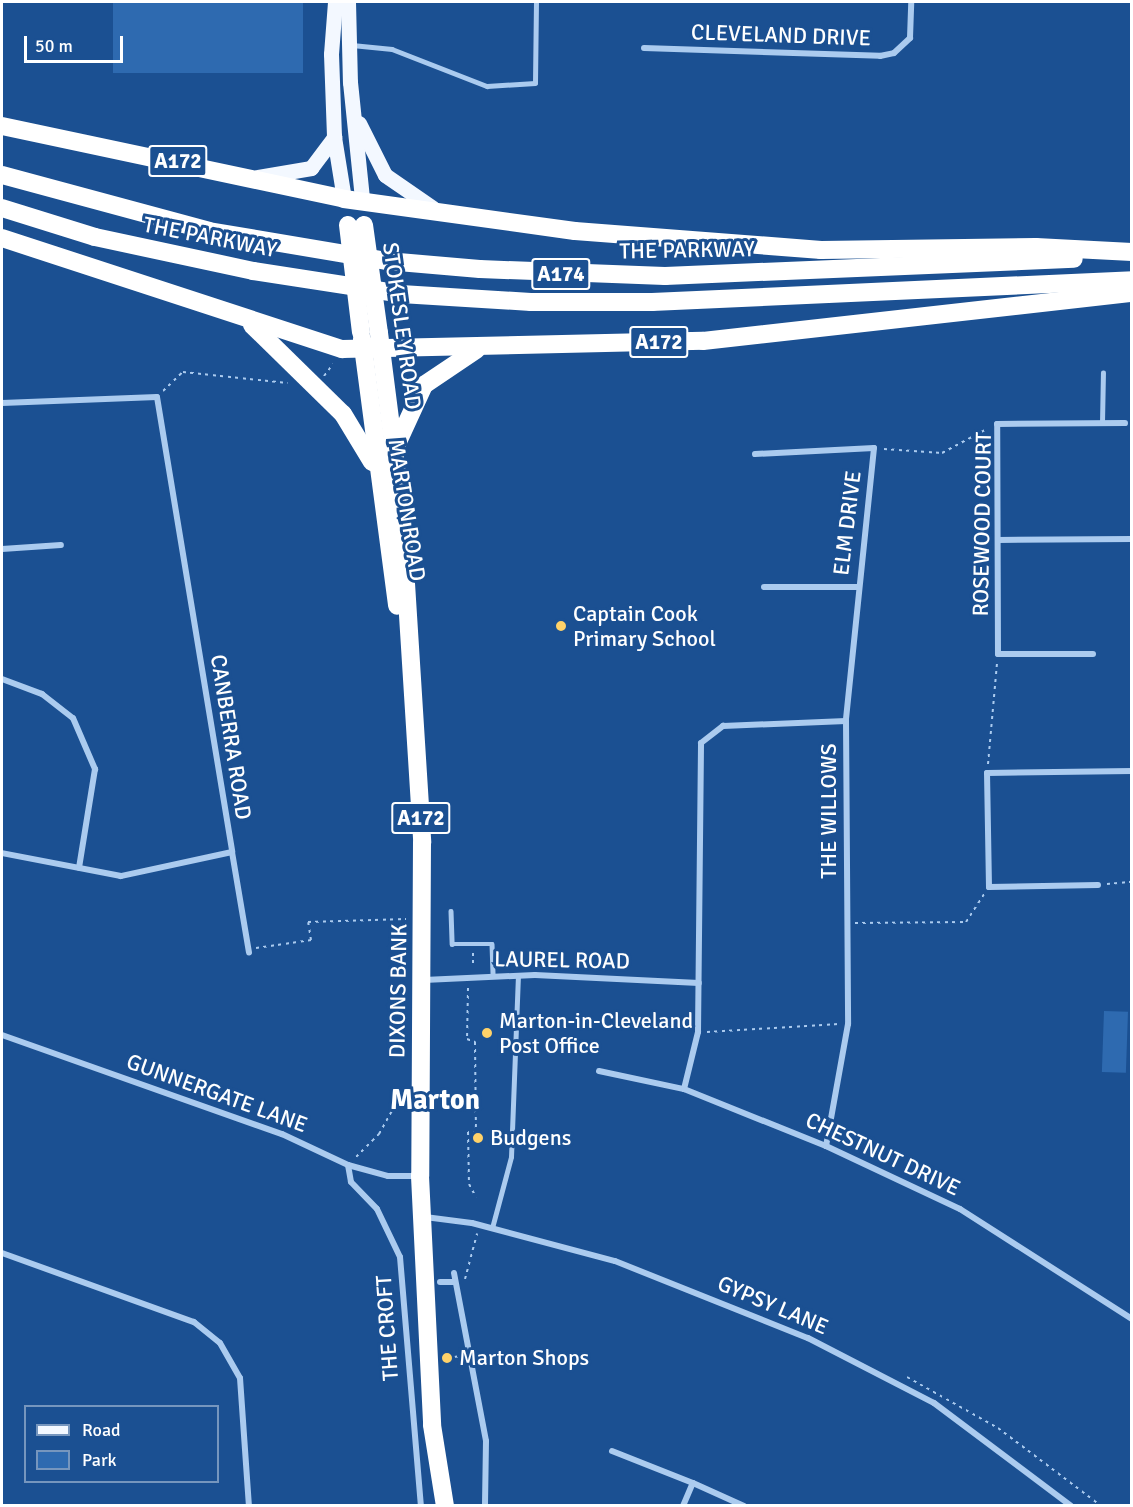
<!DOCTYPE html>
<style>
body{margin:0}
#map{position:relative;width:1133px;height:1507px;overflow:hidden;background:#1b5092;font-family:Signika,sans-serif}
div>[style]{position:absolute}
[style*='--x']{left:calc(var(--x)*1px);top:calc(var(--y)*1px);width:calc(var(--w)*1px);rotate:calc(var(--a)*1deg)}
.green>*{inset:0;background:#2e6ab0;transform-origin:0 0}
.path>*{height:2px;margin-top:-1px;transform-origin:0;background:repeating-linear-gradient(90deg,#abcbef 0 3px,transparent 0 7.5px)}
.lane>*{height:4.5px;margin:-2.25px;padding:0 2.25px;transform-origin:2.25px;border-radius:2.25px;background:#abcbef}
.street>*{height:6px;margin:-3px;padding:0 3px;transform-origin:3px;border-radius:3px;background:#abcbef}
.primary>*{height:15px;margin:-7.5px;padding:0 7.5px;transform-origin:7.5px;border-radius:7.5px;background:#f3f8ff}
.highway>*{height:18px;margin:-9px;padding:0 9px;transform-origin:9px;border-radius:9px;background:#fff}
.highway-bridge>*{height:18px;margin:-9px;padding:0 9px;transform-origin:9px;border-radius:9px;background:#fff}
.dots>*{width:16px;height:16px;translate:-50% -50%;box-sizing:border-box;border:3px solid #1b5092;border-radius:50%}
span{translate:-50% -50%;white-space:nowrap;text-align:center;line-height:1.15;-webkit-text-stroke:6px #1b5092;paint-order:stroke}
.shield-label span{padding:2px 4px;background:#1b5092;border:2px solid;border-radius:4px;-webkit-text-stroke-width:0}
.shield-label{font-size:21px;color:#fff;font-weight:700}
.street-label{font-size:22px;color:#fff}
.poi-label{font-size:22px;color:#fff}
.left{translate:0 -50%;text-align:left}
.district-label{font-size:28px;color:#fff;font-weight:700}
.frame{position:absolute;inset:0;border:3px solid #fff;pointer-events:none}
.legend{position:absolute;left:24px;top:1405px;width:195px;height:78px;box-sizing:border-box;background:#1b5092;border:2px solid #7696be;margin:0;padding:8px 10px;list-style:none;font-size:18px;color:#fff}
.legend li{display:flex;align-items:center;gap:12px;height:30px}
.legend b{width:30px;border:2px solid #7696be}
.scale{position:absolute;left:24px;top:36px;width:99px;height:27px;box-sizing:border-box;border:3px solid #fff;border-top:0;padding-left:8px;font-size:18px;line-height:21px;white-space:nowrap;color:#fff;-webkit-text-stroke:4px #1b5092;paint-order:stroke}
</style>
<div id="map">
<div class="green">
<i style="left:113px;top:2px;width:190px;height:71px"></i>
<i style="left:1104px;top:1011px;width:24px;height:61px;rotate:2deg"></i>
</div>
<div class="path">
<i style="--x:324;--y:376;--w:15;--a:-53"></i>
<i style="--x:163;--y:391;--w:28;--a:-44"></i>
<i style="--x:183;--y:372;--w:105;--a:6"></i>
<i style="--x:884;--y:449;--w:58;--a:3.9"></i>
<i style="--x:942;--y:453;--w:51;--a:-28.1"></i>
<i style="--x:988;--y:764;--w:101;--a:-84.9"></i>
<i style="--x:1107;--y:884;--w:25;--a:-5"></i>
<i style="--x:855;--y:923;--w:111;--a:-0.5"></i>
<i style="--x:966;--y:922;--w:33;--a:-57"></i>
<i style="--x:256;--y:948;--w:56;--a:-8.3"></i>
<i style="--x:311;--y:940;--w:18;--a:-99"></i>
<i style="--x:308;--y:922;--w:98;--a:-1.8"></i>
<i style="--x:473;--y:953;--w:15;--a:90"></i>
<i style="--x:468;--y:988;--w:51;--a:91.1"></i>
<i style="--x:467;--y:1039;--w:9;--a:21"></i>
<i style="--x:475;--y:1042;--w:91;--a:89.4"></i>
<i style="--x:476;--y:1133;--w:8;--a:-173"></i>
<i style="--x:468;--y:1132;--w:52;--a:88.9"></i>
<i style="--x:469;--y:1184;--w:15;--a:62"></i>
<i style="--x:707;--y:1032;--w:132;--a:-3.5"></i>
<i style="--x:356;--y:1157;--w:33;--a:-45"></i>
<i style="--x:379;--y:1134;--w:51;--a:-60.9"></i>
<i style="--x:465;--y:1279;--w:47;--a:-75.1"></i>
<i style="--x:447;--y:1358;--w:14;--a:-8"></i>
<i style="--x:907;--y:1377;--w:104;--a:29.3"></i>
<i style="--x:998;--y:1428;--w:129;--a:37.1"></i>
</div>
<div class="lane">
<i style="--x:352;--y:45;--w:40;--a:5.7"></i>
<i style="--x:392;--y:49;--w:102;--a:21.3"></i>
<i style="--x:487;--y:86;--w:48;--a:-3.6"></i>
<i style="--x:535;--y:83;--w:81;--a:-89.3"></i>
<i style="--x:1102;--y:423;--w:50;--a:-88.9"></i>
<i style="--x:451;--y:911;--w:33;--a:88"></i>
<i style="--x:452;--y:944;--w:40;--a:0"></i>
<i style="--x:492;--y:944;--w:32;--a:88"></i>
<i style="--x:492;--y:1228;--w:73;--a:-75"></i>
<i style="--x:511;--y:1157;--w:181;--a:-87.8"></i>
</div>
<div class="street">
<i style="--x:644;--y:48;--w:236;--a:1.9"></i>
<i style="--x:880;--y:56;--w:14;--a:-12"></i>
<i style="--x:894;--y:53;--w:22;--a:-43"></i>
<i style="--x:910;--y:38;--w:36;--a:-88"></i>
<i style="--x:2;--y:403;--w:155;--a:-2.2"></i>
<i style="--x:157;--y:397;--w:461;--a:80.6"></i>
<i style="--x:232;--y:852;--w:114;--a:167.8"></i>
<i style="--x:121;--y:876;--w:121;--a:-169.1"></i>
<i style="--x:755;--y:454;--w:119;--a:-2.9"></i>
<i style="--x:874;--y:448;--w:274;--a:95.9"></i>
<i style="--x:998;--y:540;--w:134;--a:-0.4"></i>
<i style="--x:2;--y:549;--w:59;--a:-3.9"></i>
<i style="--x:764;--y:587;--w:93;--a:0"></i>
<i style="--x:1093;--y:654;--w:95;--a:180"></i>
<i style="--x:998;--y:654;--w:230;--a:-90.2"></i>
<i style="--x:997;--y:424;--w:128;--a:-0.4"></i>
<i style="--x:2;--y:679;--w:43;--a:20.6"></i>
<i style="--x:42;--y:694;--w:39;--a:38"></i>
<i style="--x:73;--y:718;--w:56;--a:66.7"></i>
<i style="--x:95;--y:769;--w:100;--a:99.2"></i>
<i style="--x:232;--y:852;--w:102;--a:80.4"></i>
<i style="--x:1098;--y:885;--w:109;--a:178.9"></i>
<i style="--x:989;--y:887;--w:114;--a:-91"></i>
<i style="--x:987;--y:773;--w:145;--a:-0.8"></i>
<i style="--x:424;--y:980;--w:111;--a:-2.6"></i>
<i style="--x:535;--y:975;--w:164;--a:2.8"></i>
<i style="--x:2;--y:1035;--w:297;--a:19.5"></i>
<i style="--x:282;--y:1134;--w:73;--a:25.2"></i>
<i style="--x:348;--y:1165;--w:41;--a:15.4"></i>
<i style="--x:388;--y:1176;--w:29;--a:0"></i>
<i style="--x:599;--y:1071;--w:87;--a:12"></i>
<i style="--x:684;--y:1089;--w:153;--a:21.9"></i>
<i style="--x:826;--y:1146;--w:148;--a:25.2"></i>
<i style="--x:960;--y:1209;--w:204;--a:32.6"></i>
<i style="--x:684;--y:1089;--w:59;--a:-76.2"></i>
<i style="--x:698;--y:1032;--w:289;--a:-89.4"></i>
<i style="--x:701;--y:743;--w:28;--a:-38"></i>
<i style="--x:723;--y:726;--w:123;--a:-2.3"></i>
<i style="--x:846;--y:721;--w:303;--a:89.6"></i>
<i style="--x:848;--y:1024;--w:124;--a:100.2"></i>
<i style="--x:348;--y:1165;--w:17;--a:80"></i>
<i style="--x:351;--y:1182;--w:37;--a:46"></i>
<i style="--x:377;--y:1209;--w:53;--a:64.4"></i>
<i style="--x:400;--y:1257;--w:250;--a:85.2"></i>
<i style="--x:425;--y:1217;--w:47;--a:7.3"></i>
<i style="--x:472;--y:1223;--w:148;--a:14.9"></i>
<i style="--x:615;--y:1261;--w:208;--a:21.8"></i>
<i style="--x:808;--y:1338;--w:142;--a:27.3"></i>
<i style="--x:934;--y:1403;--w:171;--a:36.9"></i>
<i style="--x:2;--y:1253;--w:204;--a:19.8"></i>
<i style="--x:194;--y:1322;--w:33;--a:39"></i>
<i style="--x:220;--y:1343;--w:40;--a:60.3"></i>
<i style="--x:240;--y:1378;--w:128;--a:86"></i>
<i style="--x:454;--y:1273;--w:171;--a:79.2"></i>
<i style="--x:486;--y:1441;--w:65;--a:90.9"></i>
<i style="--x:440;--y:1282;--w:15;--a:0"></i>
<i style="--x:612;--y:1451;--w:87;--a:21.6"></i>
<i style="--x:683;--y:1506;--w:25;--a:-67"></i>
<i style="--x:693;--y:1483;--w:56;--a:24.3"></i>
</div>
<div class="primary">
<i style="--x:335;--y:2;--w:52;--a:94.4"></i>
<i style="--x:331;--y:54;--w:83;--a:87.9"></i>
<i style="--x:334;--y:137;--w:63;--a:80.8"></i>
<i style="--x:348;--y:2;--w:80;--a:88.6"></i>
<i style="--x:350;--y:82;--w:118;--a:84.1"></i>
<i style="--x:359;--y:123;--w:58;--a:63.4"></i>
<i style="--x:385;--y:175;--w:58;--a:34.5"></i>
<i style="--x:258;--y:177;--w:54;--a:-9.6"></i>
<i style="--x:311;--y:168;--w:39;--a:-53"></i>
</div>
<div class="highway">
<i style="--x:2;--y:126;--w:350;--a:12"></i>
<i style="--x:344;--y:199;--w:233;--a:7.9"></i>
<i style="--x:575;--y:231;--w:247;--a:4.4"></i>
<i style="--x:821;--y:250;--w:215;--a:-0.8"></i>
<i style="--x:1036;--y:247;--w:96;--a:3"></i>
<i style="--x:2;--y:175;--w:214;--a:15.1"></i>
<i style="--x:209;--y:231;--w:181;--a:9.6"></i>
<i style="--x:387;--y:261;--w:93;--a:4.9"></i>
<i style="--x:480;--y:269;--w:185;--a:2.2"></i>
<i style="--x:665;--y:276;--w:409;--a:-2.4"></i>
<i style="--x:2;--y:208;--w:97;--a:17.3"></i>
<i style="--x:95;--y:237;--w:162;--a:12.1"></i>
<i style="--x:253;--y:271;--w:150;--a:8.8"></i>
<i style="--x:401;--y:294;--w:130;--a:3.5"></i>
<i style="--x:531;--y:302;--w:121;--a:0"></i>
<i style="--x:652;--y:302;--w:481;--a:-2.6"></i>
<i style="--x:2;--y:238;--w:358;--a:18.1"></i>
<i style="--x:342;--y:349;--w:361;--a:-1.3"></i>
<i style="--x:703;--y:341;--w:432;--a:-6.4"></i>
<i style="--x:252;--y:325;--w:127;--a:44.4"></i>
<i style="--x:343;--y:414;--w:56;--a:58.9"></i>
<i style="--x:379;--y:333;--w:172;--a:82.7"></i>
<i style="--x:401;--y:504;--w:339;--a:86.4"></i>
<i style="--x:422;--y:842;--w:334;--a:90.3"></i>
<i style="--x:420;--y:1176;--w:249;--a:87.2"></i>
<i style="--x:432;--y:1425;--w:82;--a:80.9"></i>
<i style="--x:362;--y:339;--w:269;--a:82.5"></i>
<i style="--x:397;--y:444;--w:65;--a:-65.4"></i>
<i style="--x:424;--y:385;--w:63;--a:-33.9"></i>
</div>
<div class="highway-bridge">
<i style="--x:348;--y:225;--w:108;--a:83.1"></i>
<i style="--x:364;--y:225;--w:109;--a:82.1"></i>
</div>
<div class="dots">
<i style="left:561px;top:626px;background:#ffd269"></i>
<i style="left:487px;top:1033px;background:#ffd269"></i>
<i style="left:478px;top:1138px;background:#ffd269"></i>
<i style="left:447px;top:1358px;background:#ffd269"></i>
</div>
<div class="shield-label">
<span style="left:178px;top:161px">A172</span>
<span style="left:561px;top:274px">A174</span>
<span style="left:659px;top:342px">A172</span>
<span style="left:421px;top:818px">A172</span>
</div>
<div class="street-label">
<span style="left:781px;top:35px;rotate:2deg">CLEVELAND DRIVE</span>
<span style="left:210px;top:237px;rotate:11deg">THE PARKWAY</span>
<span style="left:687px;top:250px;rotate:-1deg">THE PARKWAY</span>
<span style="left:402px;top:326px;rotate:82deg">STOKESLEY ROAD</span>
<span style="left:407px;top:510px;rotate:81deg">MARTON ROAD</span>
<span style="left:847px;top:523px;rotate:-83deg">ELM DRIVE</span>
<span style="left:982px;top:524px;rotate:-89deg">ROSEWOOD COURT</span>
<span style="left:231px;top:737px;rotate:81deg">CANBERRA ROAD</span>
<span style="left:829px;top:811px;rotate:-90deg">THE WILLOWS</span>
<span style="left:562px;top:960px;rotate:1deg">LAUREL ROAD</span>
<span style="left:398px;top:991px;rotate:-89deg">DIXONS BANK</span>
<span style="left:217px;top:1093px;rotate:20deg">GUNNERGATE LANE</span>
<span style="left:883px;top:1154px;rotate:25deg">CHESTNUT DRIVE</span>
<span style="left:773px;top:1305px;rotate:23deg">GYPSY LANE</span>
<span style="left:387px;top:1328px;rotate:-94deg">THE CROFT</span>
</div>
<div class="poi-label">
<span class="left" style="left:573px;top:626px">Captain Cook<br>Primary School</span>
<span class="left" style="left:499px;top:1033px">Marton-in-Cleveland<br>Post Office</span>
<span class="left" style="left:490px;top:1138px">Budgens</span>
<span class="left" style="left:459px;top:1358px">Marton Shops</span>
</div>
<div class="district-label">
<span style="left:435px;top:1100px">Marton</span>
</div>
<div class="frame"></div>
<ul class="legend">
<li><b style="height:8px;background:#f3f8ff"></b>Road</li>
<li><b style="height:16px;background:#2e6ab0"></b>Park</li>
</ul>
<div class="scale">50 m</div>
</div>
